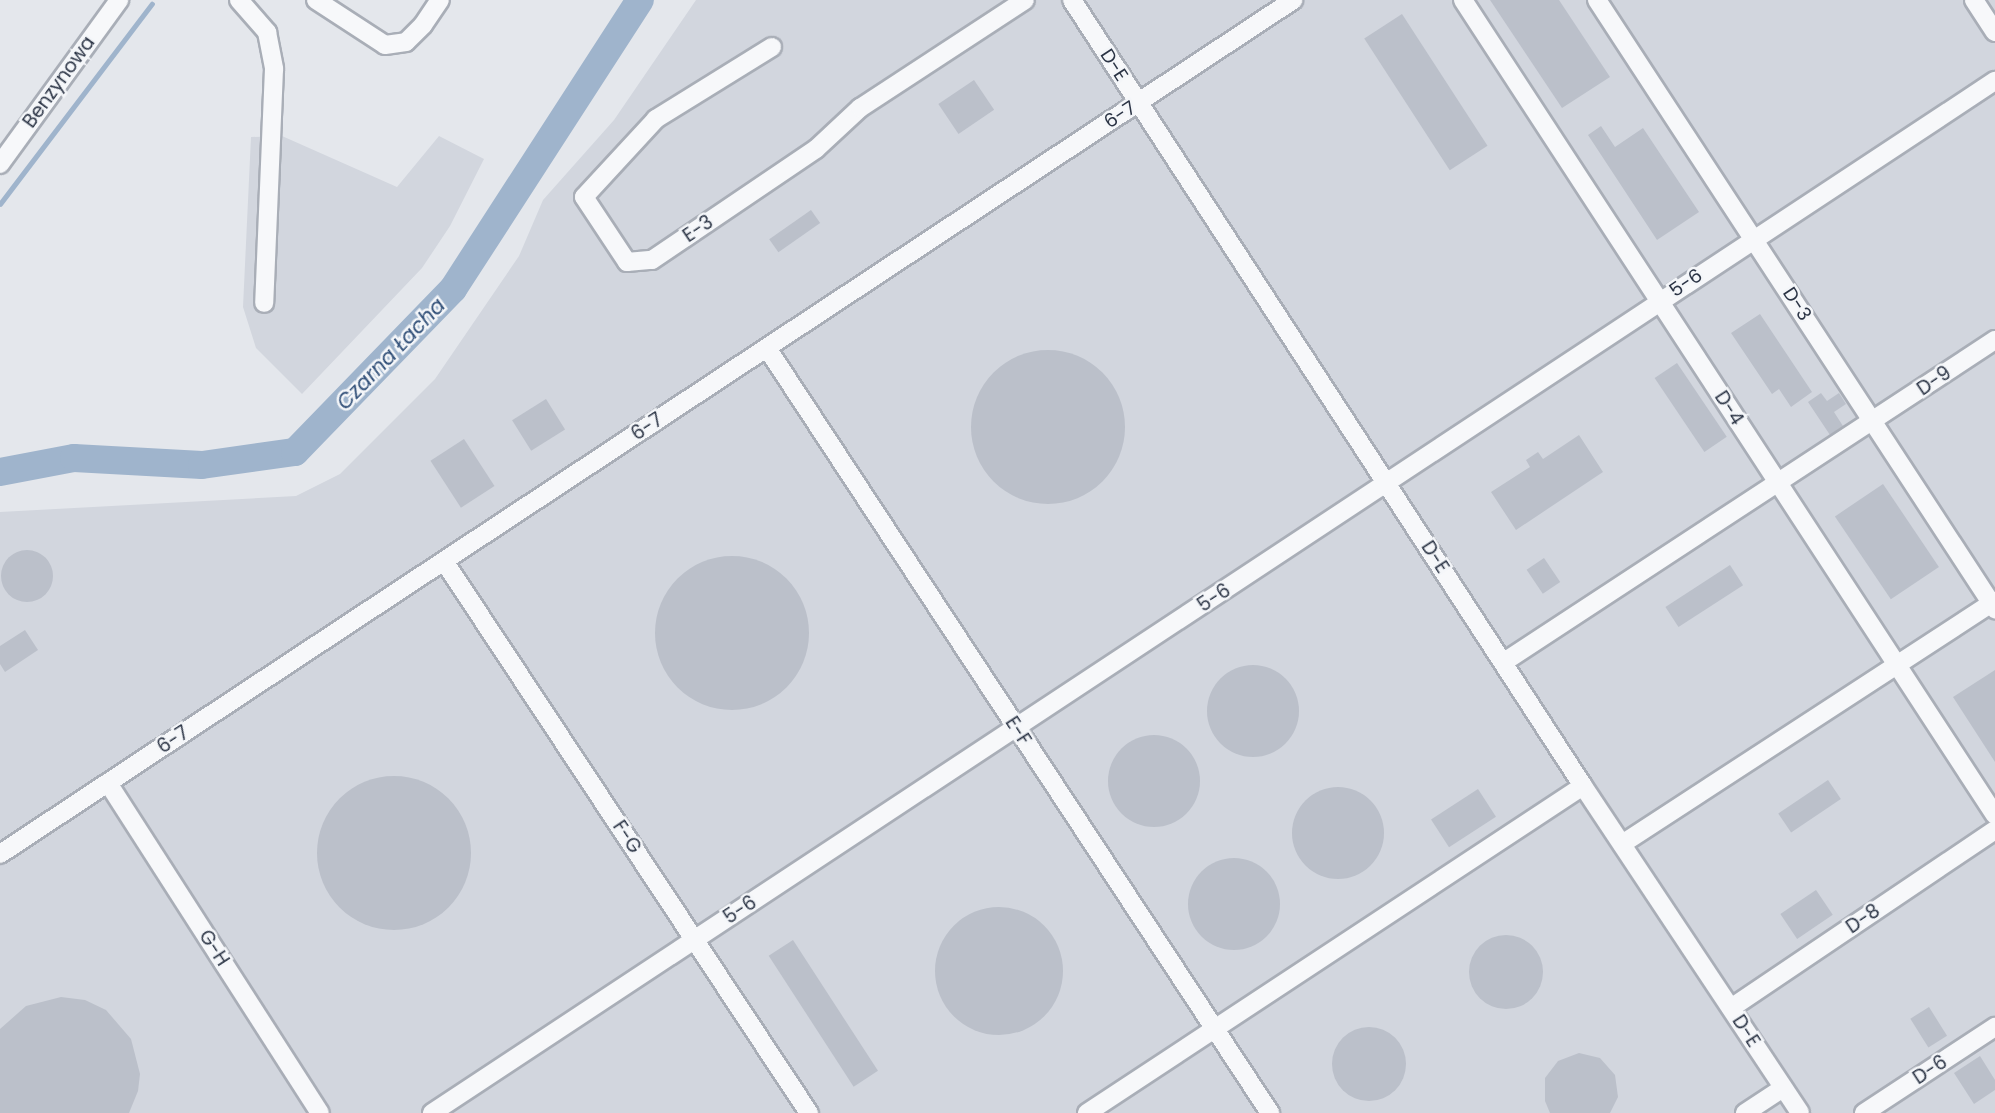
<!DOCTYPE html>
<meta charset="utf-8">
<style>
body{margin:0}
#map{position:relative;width:1995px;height:1113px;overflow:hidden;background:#e4e7ec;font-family:Poppins,sans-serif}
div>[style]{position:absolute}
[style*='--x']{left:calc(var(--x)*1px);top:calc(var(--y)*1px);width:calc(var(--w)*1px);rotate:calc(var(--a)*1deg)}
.built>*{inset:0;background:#d2d6de}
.stream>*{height:4.5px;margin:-2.25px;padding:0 2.25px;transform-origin:2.25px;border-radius:2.25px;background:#9fb4cc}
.river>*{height:28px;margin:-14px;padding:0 14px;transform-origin:14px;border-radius:14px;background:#9fb4cc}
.building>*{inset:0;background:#bbc0ca;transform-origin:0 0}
.round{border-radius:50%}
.roads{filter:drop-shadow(2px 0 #a9aeb7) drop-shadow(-2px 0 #a9aeb7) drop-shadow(0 2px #a9aeb7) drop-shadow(0 -2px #a9aeb7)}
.minor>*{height:18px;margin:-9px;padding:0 9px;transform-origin:9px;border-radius:9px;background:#f7f8fa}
span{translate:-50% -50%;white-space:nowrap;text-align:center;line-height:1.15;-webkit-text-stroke:5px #f4f6f9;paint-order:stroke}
.street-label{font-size:19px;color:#2b3445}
.water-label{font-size:21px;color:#34527a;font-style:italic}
</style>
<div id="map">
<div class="built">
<i style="clip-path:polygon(696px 0,1995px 0,1995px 1113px,0 1113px,0 512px,296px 496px,340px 474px,435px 379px,519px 256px,543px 200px,614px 120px)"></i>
<i style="clip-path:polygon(282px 136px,397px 187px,439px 136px,484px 159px,450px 226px,422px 268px,302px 394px,256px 348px,243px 307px,251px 137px)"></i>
</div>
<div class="stream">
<i style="--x:0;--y:204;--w:251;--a:-52.8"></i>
</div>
<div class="river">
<i style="--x:0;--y:472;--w:75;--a:-10.7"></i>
<i style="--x:74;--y:458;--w:128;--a:3.1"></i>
<i style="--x:202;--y:465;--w:94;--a:-8"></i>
<i style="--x:295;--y:452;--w:227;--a:-45.9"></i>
<i style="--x:453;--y:289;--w:344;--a:-57.1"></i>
</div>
<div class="building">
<i style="clip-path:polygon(1490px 0,1559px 0,1610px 77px,1562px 108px)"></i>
<i style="left:1402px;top:14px;width:157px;height:45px;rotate:57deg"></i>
<i style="left:974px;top:80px;width:36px;height:43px;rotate:56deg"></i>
<i style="clip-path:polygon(1601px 126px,1615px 147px,1643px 128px,1699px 212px,1657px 240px,1588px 135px)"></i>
<i style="left:811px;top:210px;width:16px;height:51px;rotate:55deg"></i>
<i style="clip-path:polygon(1760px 314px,1812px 392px,1791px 407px,1779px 389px,1772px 394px,1731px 333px)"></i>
<i class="round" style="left:971px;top:350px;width:154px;height:154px"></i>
<i style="left:1677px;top:363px;width:89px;height:27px;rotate:56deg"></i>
<i style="clip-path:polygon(1821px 393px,1827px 401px,1839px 393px,1846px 404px,1834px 412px,1843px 426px,1830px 435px,1808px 402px)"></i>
<i style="left:546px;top:399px;width:36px;height:40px;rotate:58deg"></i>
<i style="clip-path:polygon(1579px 435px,1603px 472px,1516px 530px,1491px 492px,1530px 467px,1526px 460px,1538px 452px,1543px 459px)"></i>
<i style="left:464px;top:439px;width:56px;height:40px;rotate:57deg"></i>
<i style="left:1883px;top:484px;width:100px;height:58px;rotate:56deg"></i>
<i class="round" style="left:1px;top:550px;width:52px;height:52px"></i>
<i class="round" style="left:655px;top:556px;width:154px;height:154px"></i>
<i style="left:1544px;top:558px;width:29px;height:21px;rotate:56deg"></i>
<i style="left:1730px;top:565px;width:24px;height:77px;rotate:57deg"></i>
<i style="clip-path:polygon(25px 630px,38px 650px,5px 672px,0 664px,0 646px)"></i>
<i class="round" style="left:1207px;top:665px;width:92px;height:92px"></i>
<i style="clip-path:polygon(1995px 670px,1995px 762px,1953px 697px)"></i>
<i class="round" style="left:1108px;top:735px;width:92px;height:92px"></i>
<i class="round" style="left:317px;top:776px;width:154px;height:154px"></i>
<i style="left:1828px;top:780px;width:23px;height:60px;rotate:56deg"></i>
<i class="round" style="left:1292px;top:787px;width:92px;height:92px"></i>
<i style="left:1478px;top:789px;width:33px;height:56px;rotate:57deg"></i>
<i class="round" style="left:1188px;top:858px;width:92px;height:92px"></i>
<i style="left:1816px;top:890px;width:30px;height:43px;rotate:56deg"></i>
<i class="round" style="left:935px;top:907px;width:128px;height:128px"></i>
<i class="round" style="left:1469px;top:935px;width:74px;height:74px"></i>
<i style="left:793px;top:940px;width:156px;height:29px;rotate:57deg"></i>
<i style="clip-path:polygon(61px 997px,85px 1000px,106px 1010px,131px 1039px,140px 1074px,138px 1091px,129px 1113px,0 1113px,0 1029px,26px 1006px)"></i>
<i style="left:1929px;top:1007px;width:34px;height:22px;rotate:58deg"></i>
<i class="round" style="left:1332px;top:1027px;width:74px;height:74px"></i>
<i style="clip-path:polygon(1579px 1053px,1600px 1058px,1615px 1075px,1618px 1097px,1610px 1113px,1550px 1113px,1545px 1101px,1545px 1078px,1558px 1061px)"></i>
<i style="clip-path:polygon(1980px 1056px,1995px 1080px,1995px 1090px,1974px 1104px,1954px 1073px)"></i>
</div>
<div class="roads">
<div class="minor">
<i style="--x:239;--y:0;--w:43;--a:48.8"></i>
<i style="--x:267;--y:32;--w:38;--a:79"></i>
<i style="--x:274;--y:69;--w:234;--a:92.4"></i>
<i style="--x:316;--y:0;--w:82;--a:33.1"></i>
<i style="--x:385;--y:45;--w:21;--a:-8"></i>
<i style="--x:406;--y:42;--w:24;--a:-45"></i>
<i style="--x:423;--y:25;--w:30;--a:-56"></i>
<i style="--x:1072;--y:0;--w:938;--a:56.97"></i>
<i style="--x:1583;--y:786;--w:392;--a:56.4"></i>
<i style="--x:1463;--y:0;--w:973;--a:56.87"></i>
<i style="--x:1597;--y:0;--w:728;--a:56.83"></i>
<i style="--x:1974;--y:0;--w:38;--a:57"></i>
<i style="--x:772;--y:47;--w:137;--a:148.2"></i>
<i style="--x:656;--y:119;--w:106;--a:132.7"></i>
<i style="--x:584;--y:197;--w:78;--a:56.5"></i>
<i style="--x:627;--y:262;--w:25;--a:-5"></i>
<i style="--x:652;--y:260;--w:198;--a:-34.1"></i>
<i style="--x:816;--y:149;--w:60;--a:-43"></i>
<i style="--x:860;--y:108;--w:197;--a:-33.2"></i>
<i style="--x:0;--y:164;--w:203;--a:-54"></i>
<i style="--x:767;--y:348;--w:916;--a:56.67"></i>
<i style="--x:444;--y:561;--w:662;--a:56.53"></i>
<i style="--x:1504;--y:662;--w:587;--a:-33.26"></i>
<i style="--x:108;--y:783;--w:392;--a:57.3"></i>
<i style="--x:1622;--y:844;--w:445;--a:-33.1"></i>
<i style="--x:0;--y:854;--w:1550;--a:-33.44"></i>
<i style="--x:1731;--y:1008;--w:318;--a:-34"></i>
<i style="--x:432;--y:1113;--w:1873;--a:-33.44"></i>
<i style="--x:1087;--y:1113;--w:594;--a:-33.4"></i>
<i style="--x:1745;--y:1113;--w:45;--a:-33.3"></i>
<i style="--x:1864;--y:1113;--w:157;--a:-33.3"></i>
</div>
</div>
<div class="street-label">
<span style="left:1114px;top:65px;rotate:57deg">D-E</span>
<span style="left:59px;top:82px;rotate:-54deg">Benzynowa</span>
<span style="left:1120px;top:115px;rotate:-33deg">6-7</span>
<span style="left:698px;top:229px;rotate:-34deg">E-3</span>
<span style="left:1686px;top:283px;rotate:-34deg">5-6</span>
<span style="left:1797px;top:304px;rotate:57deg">D-3</span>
<span style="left:1934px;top:381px;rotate:-34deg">D-9</span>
<span style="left:1729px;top:408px;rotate:57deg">D-4</span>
<span style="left:647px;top:427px;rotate:-33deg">6-7</span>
<span style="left:1435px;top:557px;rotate:57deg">D-E</span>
<span style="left:1214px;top:598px;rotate:-33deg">5-6</span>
<span style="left:1018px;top:731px;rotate:57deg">E-F</span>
<span style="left:173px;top:740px;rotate:-33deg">6-7</span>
<span style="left:627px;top:837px;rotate:56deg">F-G</span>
<span style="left:740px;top:910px;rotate:-33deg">5-6</span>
<span style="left:1863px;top:919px;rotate:-34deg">D-8</span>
<span style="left:214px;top:948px;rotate:57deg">G-H</span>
<span style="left:1746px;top:1031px;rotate:57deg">D-E</span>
<span style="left:1930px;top:1070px;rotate:-33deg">D-6</span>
</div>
<div class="water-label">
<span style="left:391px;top:354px;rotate:-46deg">Czarna Łacha</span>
</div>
</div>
